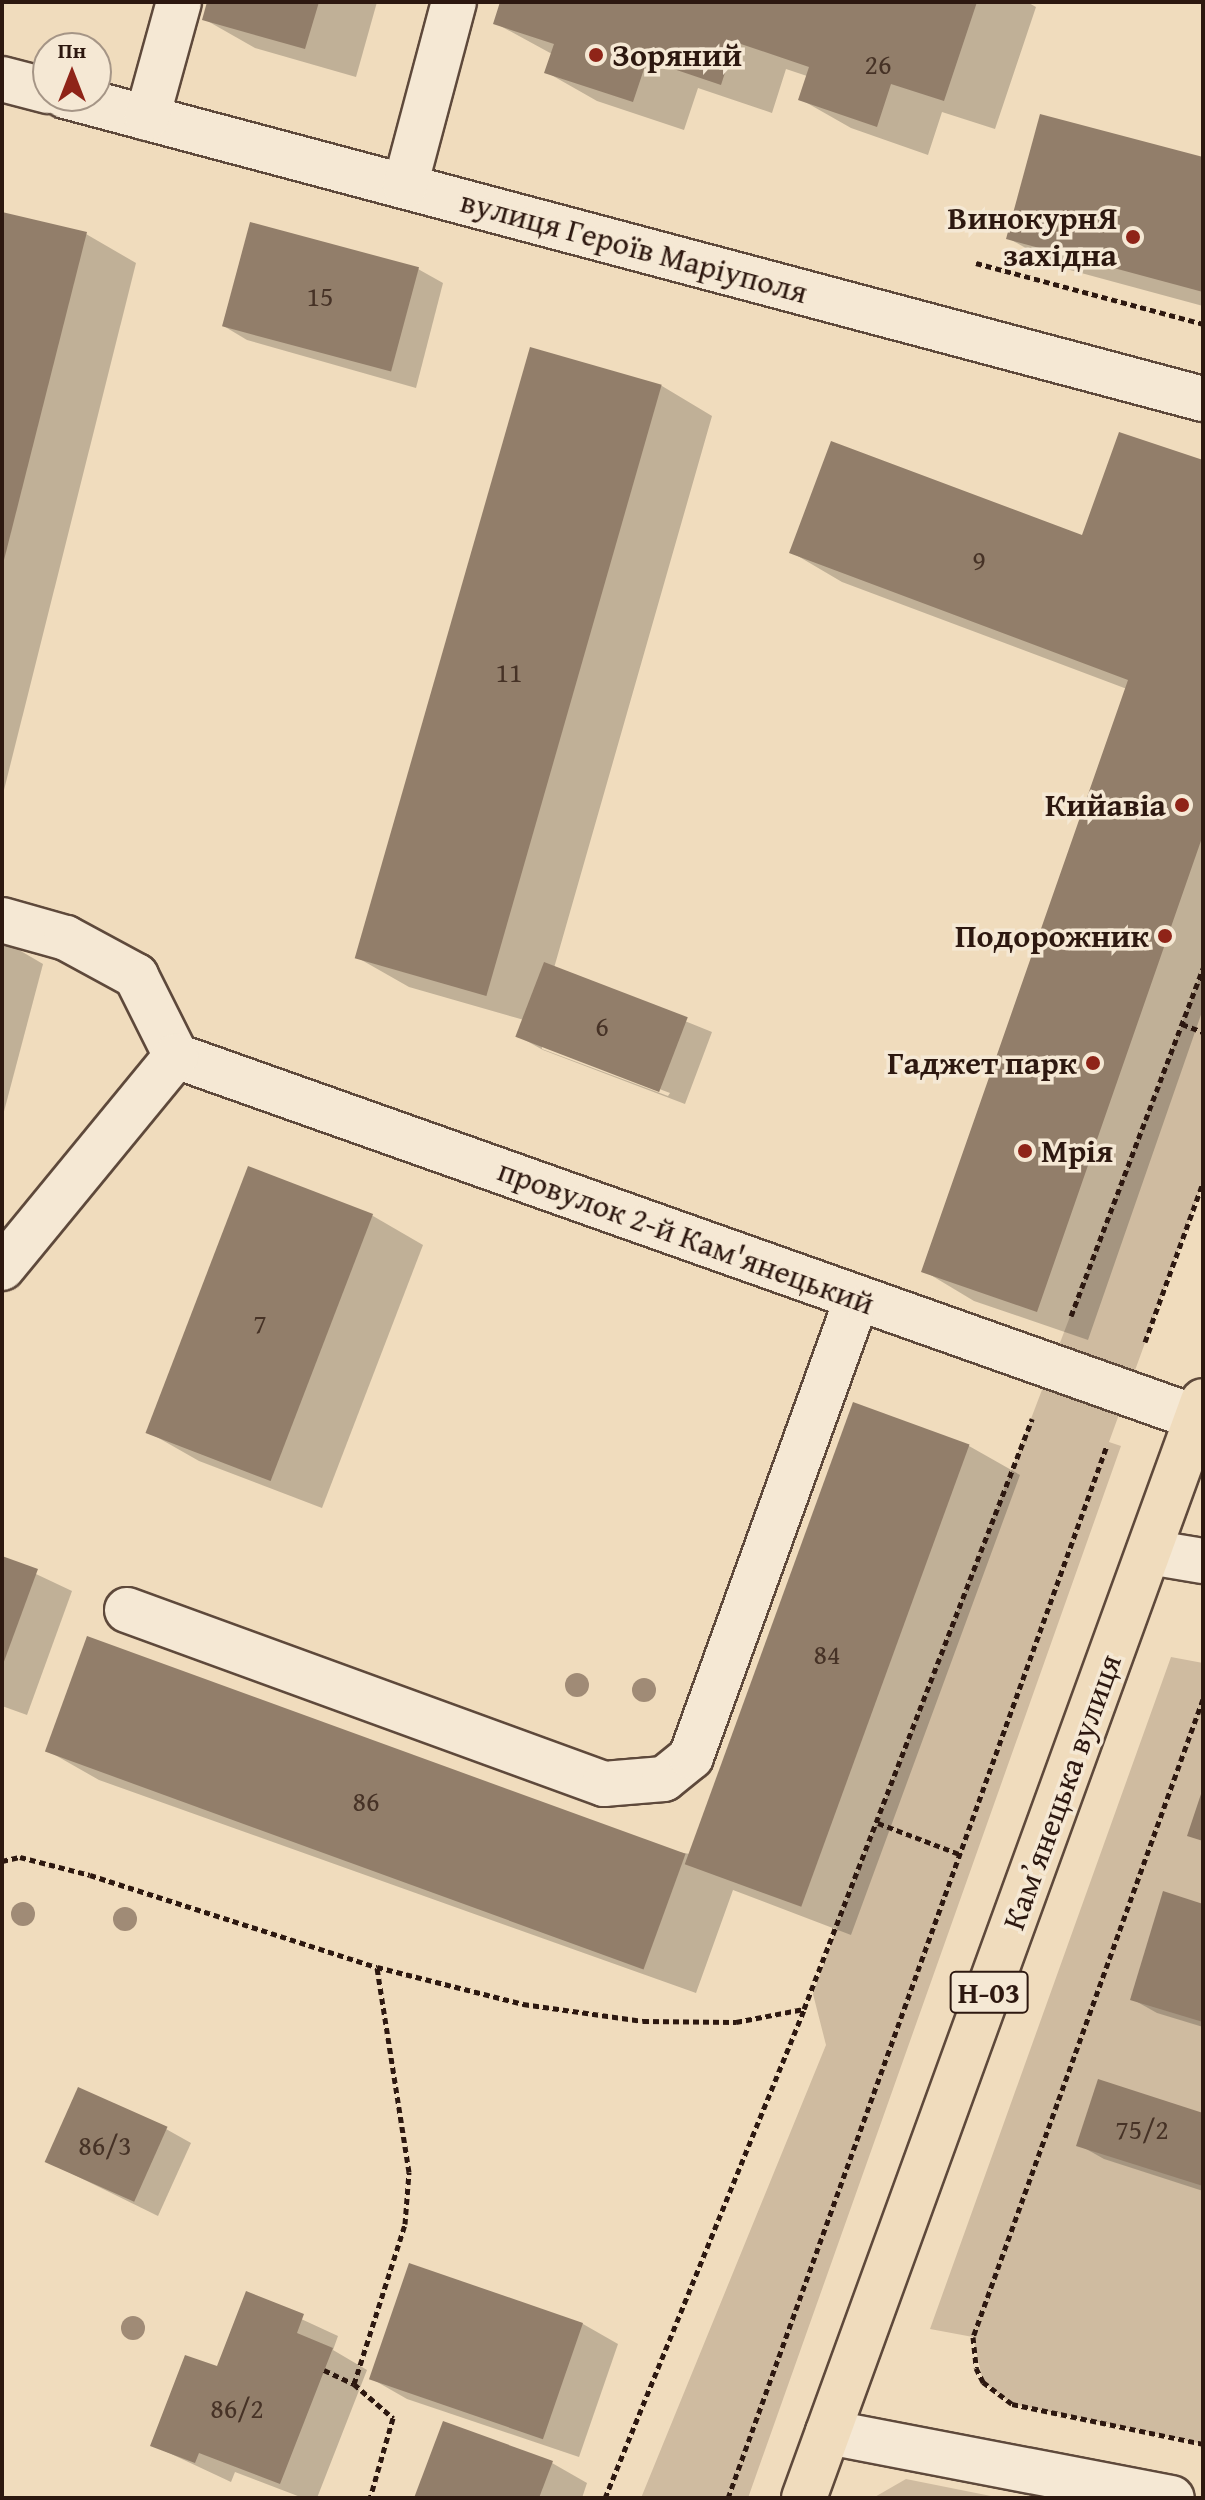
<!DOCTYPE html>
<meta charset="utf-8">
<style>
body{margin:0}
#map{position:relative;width:1205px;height:2500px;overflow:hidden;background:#f0dcbd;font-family:"Gentium Book Plus",serif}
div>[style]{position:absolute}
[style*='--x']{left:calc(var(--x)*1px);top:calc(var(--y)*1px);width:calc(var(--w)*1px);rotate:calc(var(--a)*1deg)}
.green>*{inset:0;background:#cfbba0}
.shadow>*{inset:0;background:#0003}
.building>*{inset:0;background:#927e6a;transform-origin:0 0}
.path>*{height:5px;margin-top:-2.5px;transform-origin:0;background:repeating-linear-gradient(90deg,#2d1810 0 6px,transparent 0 10px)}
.roads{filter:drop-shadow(2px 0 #5e493b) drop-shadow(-2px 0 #5e493b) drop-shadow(0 2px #5e493b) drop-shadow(0 -2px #5e493b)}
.minor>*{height:44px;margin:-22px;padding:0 22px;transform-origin:22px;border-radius:22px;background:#f5e8d4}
.major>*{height:44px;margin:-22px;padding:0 22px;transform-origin:22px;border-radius:22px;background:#f0dcbd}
.trees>*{width:24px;height:24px;margin:-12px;border-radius:50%;background:#a08b76}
.dots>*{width:22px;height:22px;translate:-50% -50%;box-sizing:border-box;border:4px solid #f5e8d4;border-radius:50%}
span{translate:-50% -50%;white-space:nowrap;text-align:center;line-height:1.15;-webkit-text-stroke:7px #f5e8d4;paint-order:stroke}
.number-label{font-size:28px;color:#463226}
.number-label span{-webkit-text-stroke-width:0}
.shield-label span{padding:2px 6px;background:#f5e8d4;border:2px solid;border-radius:6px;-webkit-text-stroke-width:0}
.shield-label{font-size:30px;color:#2d1810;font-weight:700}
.poi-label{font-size:32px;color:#2d1810;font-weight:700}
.left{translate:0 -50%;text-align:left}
.right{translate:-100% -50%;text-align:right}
.street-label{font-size:32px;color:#2d1810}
.frame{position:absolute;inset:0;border:4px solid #2d1810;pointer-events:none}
.north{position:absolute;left:32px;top:32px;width:80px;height:80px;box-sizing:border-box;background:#f5e8d4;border:2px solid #a59586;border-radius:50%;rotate:0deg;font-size:22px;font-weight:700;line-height:32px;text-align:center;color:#2d1810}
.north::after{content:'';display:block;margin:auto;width:28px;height:36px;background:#8f2418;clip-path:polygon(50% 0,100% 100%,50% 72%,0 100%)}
</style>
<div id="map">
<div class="green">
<i style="clip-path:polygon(1203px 968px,1203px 1183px,1109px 1442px,1121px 1446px,748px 2498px,641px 2498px,826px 2045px,813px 1994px,834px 1935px)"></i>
<i style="clip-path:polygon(1171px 1657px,1203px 1663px,1203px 2444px,1012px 2404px,983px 2382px,973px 2337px,930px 2329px)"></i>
<i style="clip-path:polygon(906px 2479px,1001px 2498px,873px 2498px)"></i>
</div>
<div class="shadow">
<i style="clip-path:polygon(209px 2px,377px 2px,356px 77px,255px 48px,204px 19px)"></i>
<i style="clip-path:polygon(502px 2px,1027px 2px,1036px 7px,995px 129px,942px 112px,928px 155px,851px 128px,800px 99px,807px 76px,786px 69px,772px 113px,698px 88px,684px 130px,597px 101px,546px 72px,552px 54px,495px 23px)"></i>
<i style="clip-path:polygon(1203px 159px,1203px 306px,1059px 267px,1008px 238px)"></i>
<i style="clip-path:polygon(2px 214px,86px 234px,136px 263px,2px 798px)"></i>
<i style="clip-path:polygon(418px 269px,443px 283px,416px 388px,247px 340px,222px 325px)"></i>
<i style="clip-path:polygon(evenodd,532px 349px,662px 386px,712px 416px,554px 968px,712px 1032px,685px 1104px,543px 1050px,518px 1036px,524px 1020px,409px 987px,358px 958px,532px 349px,542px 1045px,670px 1093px,668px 1096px,542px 1049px,542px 1045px)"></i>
<i style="clip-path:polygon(1203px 462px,1203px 1009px,1088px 1340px,974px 1301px,924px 1271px,1127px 689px,842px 582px,791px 552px,1084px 537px)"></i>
<i style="clip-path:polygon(2px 940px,43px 964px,2px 1119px)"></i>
<i style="clip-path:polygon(249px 1169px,373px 1216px,423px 1245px,322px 1508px,199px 1461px,148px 1432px)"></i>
<i style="clip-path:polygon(855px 1404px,969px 1446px,1020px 1475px,851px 1935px,733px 1890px,696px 1993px,99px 1780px,48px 1751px,690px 1854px)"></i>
<i style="clip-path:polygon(2px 1558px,72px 1591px,27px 1715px,2px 1706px)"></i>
<i style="clip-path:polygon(1203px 1906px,1203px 2027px,1157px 2013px,1132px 1999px)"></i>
<i style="clip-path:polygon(1203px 2115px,1203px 2191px,1104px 2159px,1079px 2145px)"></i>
<i style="clip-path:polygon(166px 2129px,191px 2143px,158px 2216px,46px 2161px)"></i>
<i style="clip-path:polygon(411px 2266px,583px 2324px,618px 2344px,579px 2457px,407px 2399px,372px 2379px)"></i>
<i style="clip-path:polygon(247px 2294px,338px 2336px,333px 2350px,367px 2370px,317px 2498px,303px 2498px,235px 2472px,231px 2482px,152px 2445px,218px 2369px)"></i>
<i style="clip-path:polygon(552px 2463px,587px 2483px,582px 2498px,416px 2498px)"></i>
</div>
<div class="building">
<i style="clip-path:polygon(207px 2px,319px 2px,305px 49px,202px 20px)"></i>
<i style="clip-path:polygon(500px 2px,977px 2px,944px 101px,891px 84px,877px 127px,798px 100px,809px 67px,735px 42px,721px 85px,647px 60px,633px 102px,544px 73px,554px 44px,493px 24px)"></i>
<i style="clip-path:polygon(1040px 114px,1203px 157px,1203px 292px,1006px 239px)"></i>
<i style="clip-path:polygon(2px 212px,87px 232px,3px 564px,2px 564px)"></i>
<i style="left:250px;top:222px;width:175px;height:108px;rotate:15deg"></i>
<i style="left:530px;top:347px;width:137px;height:636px;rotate:16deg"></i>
<i style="clip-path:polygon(1119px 432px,1203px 460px,1203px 835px,1037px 1312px,921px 1272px,1128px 680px,789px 553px,831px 441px,1082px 535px)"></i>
<i style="left:544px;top:962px;width:154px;height:80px;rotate:21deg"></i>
<i style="left:248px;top:1166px;width:134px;height:286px;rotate:21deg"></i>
<i style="left:853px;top:1402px;width:124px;height:492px;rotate:20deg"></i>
<i style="clip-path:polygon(2px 1556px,38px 1569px,2px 1667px)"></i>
<i style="left:87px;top:1636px;width:637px;height:123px;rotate:20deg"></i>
<i style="clip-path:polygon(1202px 1791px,1203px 1791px,1203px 1841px,1187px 1836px)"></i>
<i style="clip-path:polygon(1163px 1891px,1203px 1904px,1203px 2022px,1130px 2000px)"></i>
<i style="clip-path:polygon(1098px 2079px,1203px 2113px,1203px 2186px,1076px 2146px)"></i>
<i style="left:78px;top:2087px;width:98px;height:82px;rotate:24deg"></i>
<i style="left:409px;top:2263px;width:184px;height:123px;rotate:19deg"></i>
<i style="clip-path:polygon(246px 2291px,304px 2314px,297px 2333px,333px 2348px,280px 2484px,199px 2453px,195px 2463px,150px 2446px,185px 2355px,217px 2366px)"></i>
<i style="clip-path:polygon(443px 2421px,553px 2461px,539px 2498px,414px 2498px)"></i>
</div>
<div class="path">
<i style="--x:976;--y:263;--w:235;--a:15"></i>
<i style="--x:1182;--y:1024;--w:22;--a:21"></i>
<i style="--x:1071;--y:1316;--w:372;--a:-69.2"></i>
<i style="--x:1145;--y:1342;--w:169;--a:-70"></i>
<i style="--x:1203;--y:1699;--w:678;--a:109.82"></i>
<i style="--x:973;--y:2337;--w:31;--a:84"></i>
<i style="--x:976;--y:2368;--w:16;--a:63"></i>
<i style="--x:983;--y:2382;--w:36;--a:37"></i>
<i style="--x:1012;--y:2404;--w:195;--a:11.8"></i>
<i style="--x:878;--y:1823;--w:87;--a:20.9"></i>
<i style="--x:2;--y:1861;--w:18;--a:-13"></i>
<i style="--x:20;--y:1857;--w:72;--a:14.4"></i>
<i style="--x:90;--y:1875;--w:301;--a:17.8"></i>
<i style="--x:377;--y:1967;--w:151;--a:14.2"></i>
<i style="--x:523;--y:2004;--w:121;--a:8.1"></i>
<i style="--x:643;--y:2021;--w:93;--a:0.6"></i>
<i style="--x:736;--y:2022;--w:69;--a:-10.8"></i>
<i style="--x:804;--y:2009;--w:633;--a:-68.87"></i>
<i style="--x:324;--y:2370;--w:33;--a:25"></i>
<i style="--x:354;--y:2384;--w:52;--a:41.1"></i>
<i style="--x:393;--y:2418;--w:83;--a:106"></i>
<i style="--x:354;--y:2384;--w:168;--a:-72.3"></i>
<i style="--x:405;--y:2224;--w:52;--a:-85.6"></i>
<i style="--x:409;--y:2172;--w:207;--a:-98.9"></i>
<i style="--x:605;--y:2498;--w:527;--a:-67.82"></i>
<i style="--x:728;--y:2498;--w:1119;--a:-70.2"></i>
</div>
<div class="roads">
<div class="minor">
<i style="--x:2;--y:79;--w:48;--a:14.6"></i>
<i style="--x:65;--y:96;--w:1178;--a:14.91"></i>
<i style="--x:147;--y:118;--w:120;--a:-74.6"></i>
<i style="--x:405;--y:186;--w:190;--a:-75.1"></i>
<i style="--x:2;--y:920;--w:66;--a:15.7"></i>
<i style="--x:66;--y:938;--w:80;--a:28.5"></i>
<i style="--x:136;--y:976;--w:89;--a:63.4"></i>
<i style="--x:176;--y:1056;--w:1083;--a:19.52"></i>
<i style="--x:2;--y:1268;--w:274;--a:-50.6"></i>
<i style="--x:1149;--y:1552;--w:55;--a:9.5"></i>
<i style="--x:127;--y:1610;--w:508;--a:20.04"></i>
<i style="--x:604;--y:1784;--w:60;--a:-4.8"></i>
<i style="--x:664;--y:1779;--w:35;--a:-39"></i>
<i style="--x:691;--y:1757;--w:488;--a:-70.1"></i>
<i style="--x:828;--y:2432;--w:350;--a:10.9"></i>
</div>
<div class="major">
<i style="--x:804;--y:2498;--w:1167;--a:-70.01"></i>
</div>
</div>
<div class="trees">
<i style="left:577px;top:1685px"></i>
<i style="left:644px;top:1690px"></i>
<i style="left:23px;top:1914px"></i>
<i style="left:125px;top:1919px"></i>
<i style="left:133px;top:2328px"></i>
</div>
<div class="dots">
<i style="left:596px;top:55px;background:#8f2418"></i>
<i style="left:1133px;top:237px;background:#8f2418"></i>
<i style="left:1182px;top:805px;background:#8f2418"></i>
<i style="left:1165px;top:936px;background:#8f2418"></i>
<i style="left:1093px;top:1063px;background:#8f2418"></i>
<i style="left:1025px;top:1151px;background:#8f2418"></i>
</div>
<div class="number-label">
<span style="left:878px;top:64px">26</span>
<span style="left:320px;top:296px">15</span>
<span style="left:979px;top:560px">9</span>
<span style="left:509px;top:672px">11</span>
<span style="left:602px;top:1026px">6</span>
<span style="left:260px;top:1323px">7</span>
<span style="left:827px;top:1654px">84</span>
<span style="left:366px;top:1801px">86</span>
<span style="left:1142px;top:2129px">75/2</span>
<span style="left:105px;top:2145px">86/3</span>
<span style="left:237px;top:2408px">86/2</span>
</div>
<div class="shield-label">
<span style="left:989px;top:1992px">Н-03</span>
</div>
<div class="poi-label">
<span class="left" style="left:612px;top:55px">Зоряний</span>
<span class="right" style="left:1117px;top:237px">ВинокурнЯ<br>західна</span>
<span class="right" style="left:1166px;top:805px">Кийавіа</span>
<span class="right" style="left:1149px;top:936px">Подорожник</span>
<span class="right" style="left:1077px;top:1063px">Гаджет парк</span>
<span class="left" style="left:1041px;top:1151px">Мрія</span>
</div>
<div class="street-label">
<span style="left:634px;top:247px;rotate:15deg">вулиця Героїв Маріуполя</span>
<span style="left:686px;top:1237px;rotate:20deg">провулок 2-й Кам'янецький</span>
<span style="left:1062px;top:1792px;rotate:-70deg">Камʼянецька вулиця</span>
</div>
<div class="frame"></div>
<div class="north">Пн</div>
</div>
